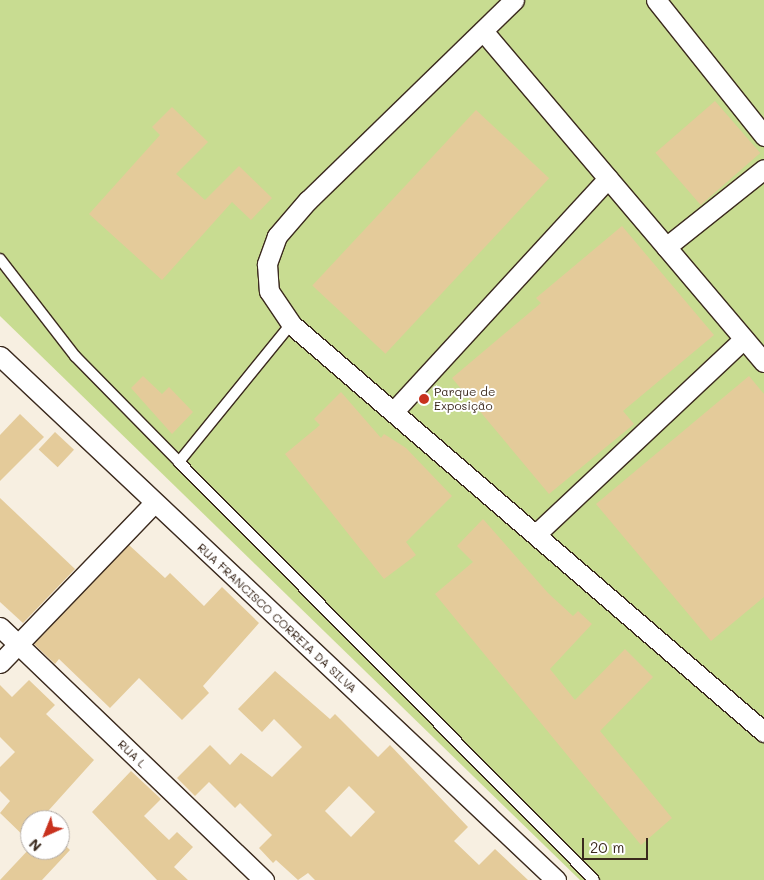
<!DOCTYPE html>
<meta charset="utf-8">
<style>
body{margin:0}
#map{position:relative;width:764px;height:880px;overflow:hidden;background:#f7efe1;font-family:Mali,sans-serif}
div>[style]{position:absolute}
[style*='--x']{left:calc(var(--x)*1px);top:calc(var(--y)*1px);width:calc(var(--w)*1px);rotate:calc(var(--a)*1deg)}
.green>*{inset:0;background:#c8dc91}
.building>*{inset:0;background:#e4cb9a;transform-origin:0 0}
.roads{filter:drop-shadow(1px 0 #3b2a1e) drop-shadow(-1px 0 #3b2a1e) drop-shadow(0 1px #3b2a1e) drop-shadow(0 -1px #3b2a1e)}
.service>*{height:10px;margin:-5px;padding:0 5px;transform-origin:5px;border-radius:5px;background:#fff}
.minor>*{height:19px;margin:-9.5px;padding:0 9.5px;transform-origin:9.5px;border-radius:9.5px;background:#fff}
.dots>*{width:14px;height:14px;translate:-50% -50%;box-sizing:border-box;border:2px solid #fff;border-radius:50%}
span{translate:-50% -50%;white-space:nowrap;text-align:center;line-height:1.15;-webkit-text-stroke:4px #fff;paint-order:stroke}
.poi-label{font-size:12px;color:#3b2a1e}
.left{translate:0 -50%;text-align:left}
.street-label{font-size:12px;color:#3b2a1e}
.north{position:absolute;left:20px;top:810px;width:50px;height:50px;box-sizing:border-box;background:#fff;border:1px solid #b1aaa5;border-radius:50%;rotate:224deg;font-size:14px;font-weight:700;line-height:20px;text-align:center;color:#3b2a1e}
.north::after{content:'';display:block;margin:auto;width:18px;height:22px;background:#c8321e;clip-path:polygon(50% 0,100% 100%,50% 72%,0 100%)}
.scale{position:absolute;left:582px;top:838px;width:66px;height:22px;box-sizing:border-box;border:2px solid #3b2a1e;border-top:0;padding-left:6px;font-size:15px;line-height:18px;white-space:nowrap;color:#3b2a1e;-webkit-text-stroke:4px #fff;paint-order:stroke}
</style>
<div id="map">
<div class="green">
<i style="clip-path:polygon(0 0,764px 0,764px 880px,580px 880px,0 316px)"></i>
</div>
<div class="building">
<i style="left:715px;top:101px;width:69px;height:79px;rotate:49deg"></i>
<i style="clip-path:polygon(172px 107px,208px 142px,176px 174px,205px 200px,239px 166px,272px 198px,251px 220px,232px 202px,162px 280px,89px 214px,160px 135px,152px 127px)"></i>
<i style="left:476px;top:110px;width:100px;height:240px;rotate:43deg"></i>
<i style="clip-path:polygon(622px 226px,714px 335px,623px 411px,634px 424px,549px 494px,452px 378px,541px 303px,536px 298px)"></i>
<i style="clip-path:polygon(143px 376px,162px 394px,169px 387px,193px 412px,172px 434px,131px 388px)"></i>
<i style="clip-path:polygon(749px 376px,764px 394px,764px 597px,711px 641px,596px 504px)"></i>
<i style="clip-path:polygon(341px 392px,381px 438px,384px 434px,406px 448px,452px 496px,406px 542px,416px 555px,384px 579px,285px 454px,320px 425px,314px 419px)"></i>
<i style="clip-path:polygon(20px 414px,44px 437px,0 481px,0 435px)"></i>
<i style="left:55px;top:432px;width:26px;height:24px;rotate:43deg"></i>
<i style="clip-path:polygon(0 498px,75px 569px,23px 623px,0 602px)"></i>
<i style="clip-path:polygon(483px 519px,548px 593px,573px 616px,578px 611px,592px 624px,550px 669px,575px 700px,625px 649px,653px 677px,600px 731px,672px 818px,641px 845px,435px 594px,473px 562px,457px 546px)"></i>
<i style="clip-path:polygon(129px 545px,165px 578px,170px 573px,204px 606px,222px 587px,259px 623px,203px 686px,209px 693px,182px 720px,139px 678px,110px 708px,59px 659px,55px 664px,34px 644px)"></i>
<i style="clip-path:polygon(evenodd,275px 671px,330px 719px,335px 714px,378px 757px,390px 745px,468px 827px,454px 841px,479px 865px,495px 849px,528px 880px,315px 880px,308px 873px,298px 880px,276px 860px,273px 863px,259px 848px,272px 835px,240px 803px,235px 808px,209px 782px,195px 796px,177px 778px,210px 745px,230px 765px,241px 753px,272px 777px,302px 747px,274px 719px,262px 732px,238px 709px,275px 671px,349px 786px,375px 812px,351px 837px,325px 811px,349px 786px)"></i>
<i style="clip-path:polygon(29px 680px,55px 705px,46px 714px,94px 760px,40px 820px,30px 820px,30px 842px,0 813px,10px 801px,0 791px,0 767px,15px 752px,0 737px,0 685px,12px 697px)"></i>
<i style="clip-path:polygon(131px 771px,161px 799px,144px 816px,169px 840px,177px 832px,193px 847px,174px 867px,188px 880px,157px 880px,92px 812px)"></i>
<i style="clip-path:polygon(60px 840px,70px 850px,42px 880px,0 880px,30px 848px,60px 850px)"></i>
</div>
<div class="roads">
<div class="service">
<i style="--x:0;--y:259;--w:123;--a:52.3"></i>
<i style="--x:75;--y:356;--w:148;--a:45.5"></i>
<i style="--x:291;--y:324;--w:178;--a:129.1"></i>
<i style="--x:179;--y:462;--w:589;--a:45.21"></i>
</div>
<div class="minor">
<i style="--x:514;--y:0;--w:287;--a:135.8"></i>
<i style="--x:308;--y:200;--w:48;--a:130.7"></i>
<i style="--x:277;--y:236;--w:30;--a:110"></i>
<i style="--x:267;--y:264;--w:27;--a:86"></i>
<i style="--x:269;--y:291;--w:40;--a:56"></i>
<i style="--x:291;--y:324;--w:625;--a:40.78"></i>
<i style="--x:656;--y:0;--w:174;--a:51.5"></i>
<i style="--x:483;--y:31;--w:434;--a:49.7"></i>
<i style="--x:666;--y:247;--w:125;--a:-38.5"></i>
<i style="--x:0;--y:356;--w:764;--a:43.3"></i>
<i style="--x:394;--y:411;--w:316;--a:-47.4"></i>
<i style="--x:536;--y:534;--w:285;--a:-43.2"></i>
<i style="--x:0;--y:627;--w:366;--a:43.8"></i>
<i style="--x:0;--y:663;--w:222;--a:-46.1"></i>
</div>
</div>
<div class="dots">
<i style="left:424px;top:399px;background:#c8321e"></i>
</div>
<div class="poi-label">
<span class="left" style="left:434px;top:399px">Parque de<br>Exposição</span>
</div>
<div class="street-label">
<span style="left:277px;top:618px;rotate:43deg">RUA FRANCISCO CORREIA DA SILVA</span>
<span style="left:132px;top:754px;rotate:44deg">RUA L</span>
</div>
<div class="north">N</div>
<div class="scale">20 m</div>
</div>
